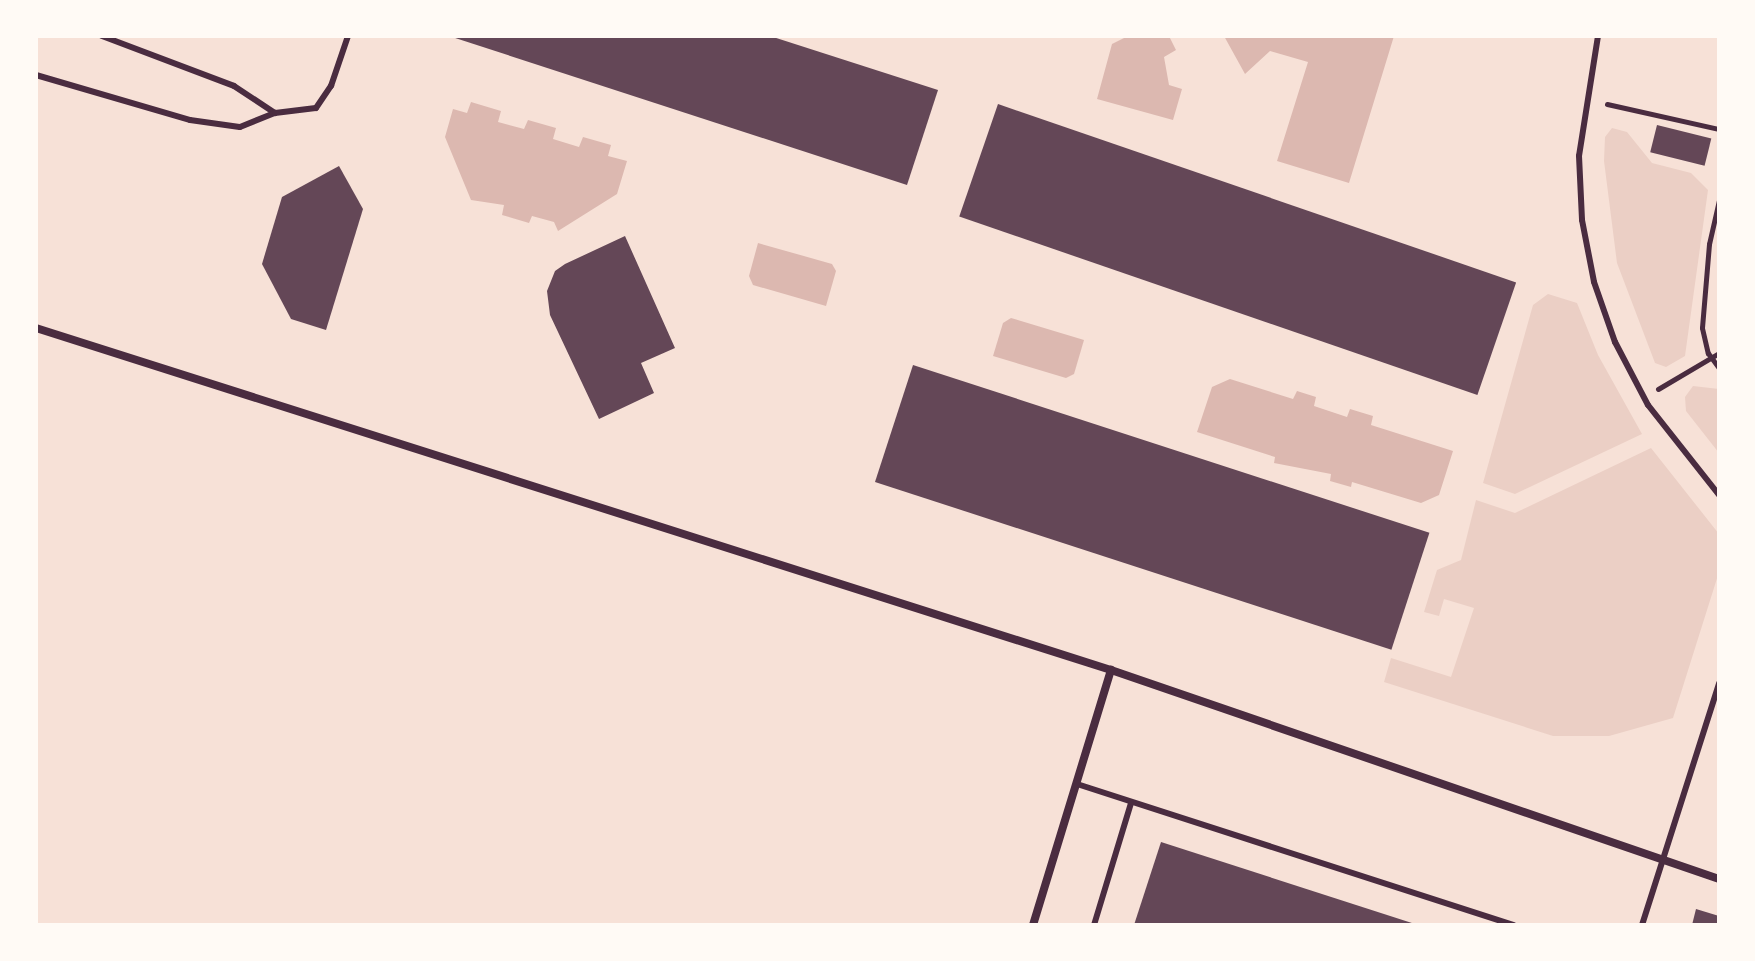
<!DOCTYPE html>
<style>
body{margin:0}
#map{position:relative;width:1755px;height:961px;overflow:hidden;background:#f7e1d7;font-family:"Fira Sans Condensed",sans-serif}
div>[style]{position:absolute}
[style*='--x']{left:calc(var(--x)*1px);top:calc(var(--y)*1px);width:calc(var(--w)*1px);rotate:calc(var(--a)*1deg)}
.green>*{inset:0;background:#ebcfc5}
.water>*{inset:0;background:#dcb8b0}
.building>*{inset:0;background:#644757;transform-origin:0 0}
.path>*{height:5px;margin:-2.5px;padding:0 2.5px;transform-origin:2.5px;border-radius:2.5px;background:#4a2c40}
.service>*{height:6px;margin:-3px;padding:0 3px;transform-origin:3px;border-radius:3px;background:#4a2c40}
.minor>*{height:8px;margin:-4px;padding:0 4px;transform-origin:4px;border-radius:4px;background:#4a2c40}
span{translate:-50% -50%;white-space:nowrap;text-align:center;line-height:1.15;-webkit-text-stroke:8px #fffaf5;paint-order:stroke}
.frame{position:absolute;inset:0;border:38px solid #fffaf5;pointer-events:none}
</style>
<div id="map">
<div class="green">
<i style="clip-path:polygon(1612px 128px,1627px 132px,1652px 163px,1691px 173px,1708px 190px,1685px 356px,1666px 367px,1655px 363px,1617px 263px,1604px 161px,1605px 137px)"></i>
<i style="clip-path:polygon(1548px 294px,1577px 303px,1598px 355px,1642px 434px,1515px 494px,1483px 483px,1533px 305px)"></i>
<i style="clip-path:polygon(1693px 386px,1719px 389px,1719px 453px,1686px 411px,1685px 397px)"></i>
<i style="clip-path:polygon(1651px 448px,1719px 534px,1719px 572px,1673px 718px,1609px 736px,1553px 736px,1384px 682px,1391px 658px,1451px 677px,1474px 608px,1444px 599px,1439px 616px,1424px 612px,1437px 570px,1461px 560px,1476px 500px,1515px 513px)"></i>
</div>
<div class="water">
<i style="clip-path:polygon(1128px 36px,1169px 36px,1176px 50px,1164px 57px,1169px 85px,1182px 89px,1173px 120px,1097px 99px,1112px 44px)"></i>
<i style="clip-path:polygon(1224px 36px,1394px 36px,1349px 183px,1277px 161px,1308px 62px,1270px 51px,1245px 74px)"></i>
<i style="clip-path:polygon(471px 102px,501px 111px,498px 122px,524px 129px,528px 120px,556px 128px,553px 139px,579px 147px,583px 137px,611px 145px,608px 156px,627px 161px,617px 194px,558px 231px,554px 222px,532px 216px,529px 223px,502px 215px,504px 205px,471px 200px,445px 137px,453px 109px,467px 113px)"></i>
<i style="clip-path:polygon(758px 243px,832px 264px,836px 271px,826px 306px,753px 285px,749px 276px)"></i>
<i style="clip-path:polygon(1011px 318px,1084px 340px,1074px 374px,1066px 378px,993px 356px,1003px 323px)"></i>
<i style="clip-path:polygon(1230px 379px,1293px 399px,1297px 391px,1316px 397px,1314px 406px,1347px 417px,1350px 409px,1373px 416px,1371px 425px,1453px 451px,1439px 495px,1421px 503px,1352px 482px,1351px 487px,1330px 481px,1331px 474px,1274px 463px,1275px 457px,1197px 432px,1212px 387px)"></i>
</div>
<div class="building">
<i style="clip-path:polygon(449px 36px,770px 36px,938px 90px,907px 185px)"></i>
<i style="left:998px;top:104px;width:548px;height:119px;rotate:19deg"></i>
<i style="left:1657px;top:125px;width:56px;height:28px;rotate:14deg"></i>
<i style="clip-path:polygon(339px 166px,363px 209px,326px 330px,291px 319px,262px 264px,282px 197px)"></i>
<i style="clip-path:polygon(625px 236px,675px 348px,641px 363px,654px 393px,599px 419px,550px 315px,547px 291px,555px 271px,565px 264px)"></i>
<i style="left:913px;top:365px;width:543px;height:123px;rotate:18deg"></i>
<i style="clip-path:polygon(1161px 842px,1415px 924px,1415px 925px,1134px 925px)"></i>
<i style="clip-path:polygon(1696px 909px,1719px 916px,1719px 925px,1692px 925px)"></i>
</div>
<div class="path">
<i style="--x:1607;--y:104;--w:115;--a:12.6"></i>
<i style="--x:1719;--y:200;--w:45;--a:102.8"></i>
<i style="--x:1709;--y:244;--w:84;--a:94.8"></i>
<i style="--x:1702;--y:328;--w:26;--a:77"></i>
<i style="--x:1708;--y:353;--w:19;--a:54"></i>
<i style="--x:1658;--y:389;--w:71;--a:-30.5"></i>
</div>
<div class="service">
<i style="--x:102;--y:36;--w:141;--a:20.7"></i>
<i style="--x:234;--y:86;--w:49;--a:33.4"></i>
<i style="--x:1598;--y:36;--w:121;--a:99"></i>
<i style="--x:1579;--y:156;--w:64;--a:87.3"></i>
<i style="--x:1582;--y:220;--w:63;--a:79"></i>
<i style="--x:1594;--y:282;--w:64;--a:70.7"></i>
<i style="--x:1615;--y:342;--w:71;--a:62.4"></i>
<i style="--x:1648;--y:405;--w:115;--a:51.7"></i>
<i style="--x:36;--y:75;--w:160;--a:16.3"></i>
<i style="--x:190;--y:120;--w:50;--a:8"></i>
<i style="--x:240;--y:127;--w:38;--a:-22"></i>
<i style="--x:275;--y:113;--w:41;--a:-7"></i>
<i style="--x:316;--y:108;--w:27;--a:-56"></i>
<i style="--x:331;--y:86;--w:53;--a:-71.2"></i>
<i style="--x:1077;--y:784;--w:459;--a:17.9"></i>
<i style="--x:1094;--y:925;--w:127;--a:-73.1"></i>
<i style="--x:1642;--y:925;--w:254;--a:-72.3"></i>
</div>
<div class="minor">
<i style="--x:36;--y:328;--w:1128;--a:17.65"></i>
<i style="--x:1111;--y:670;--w:643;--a:18.97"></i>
<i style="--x:1033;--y:925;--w:267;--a:-73"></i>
</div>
<div class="frame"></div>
</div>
